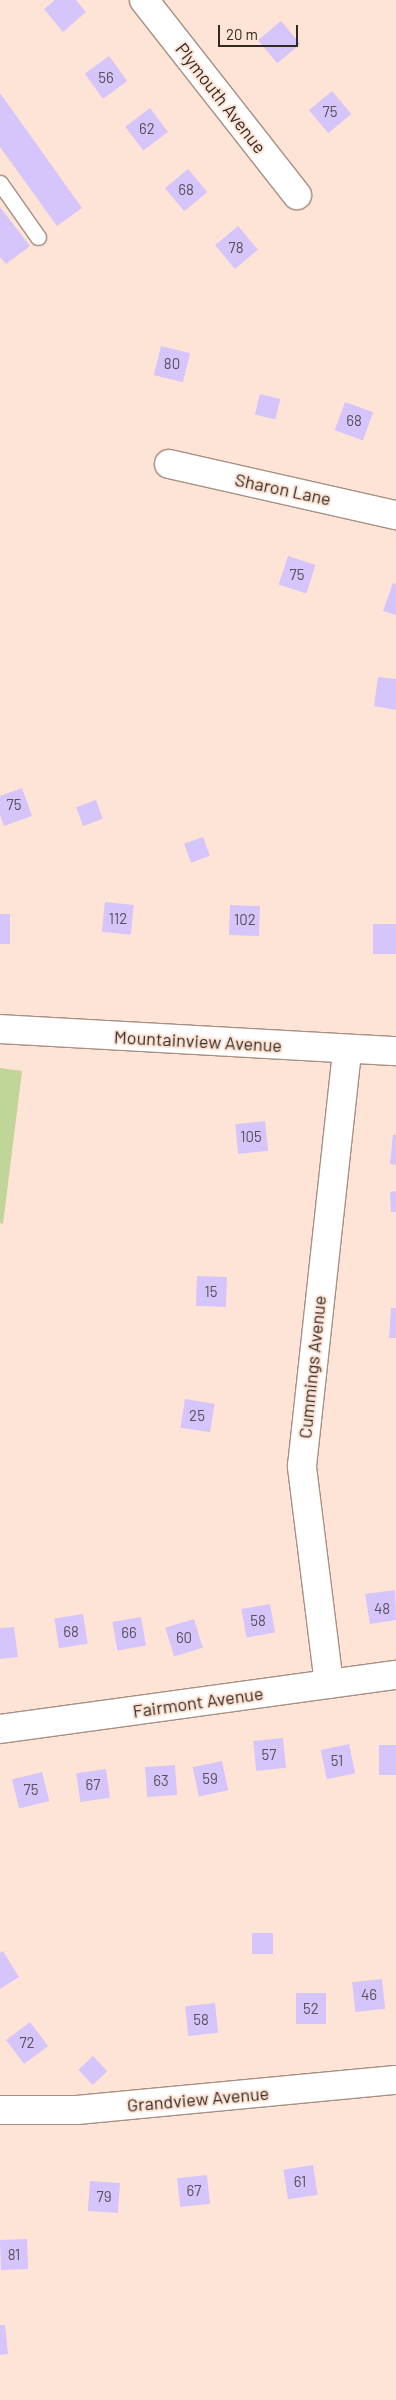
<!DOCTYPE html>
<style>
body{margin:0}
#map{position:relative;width:396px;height:2400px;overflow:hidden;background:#fee4d6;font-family:Barlow,sans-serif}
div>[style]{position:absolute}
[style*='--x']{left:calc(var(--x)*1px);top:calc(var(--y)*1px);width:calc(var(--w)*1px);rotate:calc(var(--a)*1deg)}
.green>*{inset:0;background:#bfd698}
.building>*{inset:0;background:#d5c5fb;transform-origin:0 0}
.roads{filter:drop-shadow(1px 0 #a79083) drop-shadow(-1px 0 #a79083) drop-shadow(0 1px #a79083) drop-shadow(0 -1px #a79083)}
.service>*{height:15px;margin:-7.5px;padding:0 7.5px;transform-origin:7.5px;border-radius:7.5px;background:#fff}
.minor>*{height:28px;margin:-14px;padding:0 14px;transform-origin:14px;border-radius:14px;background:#fff}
span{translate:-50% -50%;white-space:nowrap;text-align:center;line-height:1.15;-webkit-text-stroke:4px #fee4d6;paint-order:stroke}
.number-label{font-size:15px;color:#5b5059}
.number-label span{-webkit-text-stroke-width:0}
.street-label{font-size:18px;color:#322923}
.scale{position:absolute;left:218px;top:25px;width:80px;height:22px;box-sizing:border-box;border:2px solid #322923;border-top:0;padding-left:6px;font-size:15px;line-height:18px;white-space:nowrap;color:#322923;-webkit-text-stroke:4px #fee4d6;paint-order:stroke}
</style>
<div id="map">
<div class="green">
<i style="clip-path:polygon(0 1068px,22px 1071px,3px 1224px,0 1223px)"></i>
</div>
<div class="building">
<i style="clip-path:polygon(55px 0,76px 0,86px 12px,63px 32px,44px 9px)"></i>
<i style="left:281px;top:21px;width:30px;height:30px;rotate:50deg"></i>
<i style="left:109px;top:56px;width:31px;height:30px;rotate:54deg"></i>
<i style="left:332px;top:91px;width:30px;height:30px;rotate:50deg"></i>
<i style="clip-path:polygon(0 93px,82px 208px,57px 226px,0 147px)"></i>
<i style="left:150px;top:108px;width:30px;height:31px;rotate:53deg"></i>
<i style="left:188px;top:169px;width:30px;height:30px;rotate:50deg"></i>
<i style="clip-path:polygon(0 207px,30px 246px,6px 264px,0 257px)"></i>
<i style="left:238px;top:226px;width:31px;height:30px;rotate:50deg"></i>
<i style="left:161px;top:346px;width:30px;height:30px;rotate:14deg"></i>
<i style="left:260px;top:394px;width:21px;height:21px;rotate:14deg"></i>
<i style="left:345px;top:402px;width:30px;height:30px;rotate:20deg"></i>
<i style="left:288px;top:556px;width:29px;height:30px;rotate:18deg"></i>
<i style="clip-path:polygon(393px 583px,396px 584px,396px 615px,383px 611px)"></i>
<i style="clip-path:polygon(378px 677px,396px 679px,396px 710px,374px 706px)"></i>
<i style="clip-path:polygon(22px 788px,32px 816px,4px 826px,0 815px,0 796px)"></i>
<i style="left:96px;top:800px;width:20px;height:21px;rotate:70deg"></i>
<i style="left:203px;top:837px;width:20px;height:20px;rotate:70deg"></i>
<i style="left:105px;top:902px;width:29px;height:30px;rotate:6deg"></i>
<i style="left:230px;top:905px;width:30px;height:30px;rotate:2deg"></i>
<i style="left:0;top:914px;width:10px;height:30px"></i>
<i style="left:373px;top:924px;width:23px;height:30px"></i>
<i style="left:265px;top:1121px;width:30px;height:30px;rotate:84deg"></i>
<i style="clip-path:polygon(393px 1134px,396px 1135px,396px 1165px,390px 1164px)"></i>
<i style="clip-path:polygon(396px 1191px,396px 1212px,391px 1212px,390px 1192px)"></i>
<i style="left:197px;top:1276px;width:30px;height:30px;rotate:2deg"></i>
<i style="clip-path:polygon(391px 1308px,396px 1308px,396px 1338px,389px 1338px)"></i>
<i style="left:185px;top:1399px;width:30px;height:29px;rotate:9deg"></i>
<i style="clip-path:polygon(395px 1590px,396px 1620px,370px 1624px,365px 1594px)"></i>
<i style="left:270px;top:1604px;width:29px;height:29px;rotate:80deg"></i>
<i style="left:83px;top:1614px;width:30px;height:29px;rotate:81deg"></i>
<i style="left:141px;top:1617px;width:29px;height:29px;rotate:80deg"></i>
<i style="left:194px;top:1619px;width:30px;height:30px;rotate:73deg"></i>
<i style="clip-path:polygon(14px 1627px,18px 1657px,0 1659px,0 1628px)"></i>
<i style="left:283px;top:1738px;width:30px;height:30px;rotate:84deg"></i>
<i style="left:349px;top:1744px;width:30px;height:29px;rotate:78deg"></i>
<i style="left:396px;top:1745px;width:30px;height:17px;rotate:90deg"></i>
<i style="left:222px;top:1761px;width:30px;height:30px;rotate:78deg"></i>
<i style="left:175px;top:1765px;width:30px;height:30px;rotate:86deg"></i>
<i style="left:106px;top:1769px;width:29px;height:30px;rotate:82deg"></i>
<i style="left:42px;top:1772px;width:30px;height:31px;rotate:76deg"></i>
<i style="left:252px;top:1933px;width:21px;height:21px"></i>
<i style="clip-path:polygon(3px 1951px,19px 1977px,0 1989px,0 1953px)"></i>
<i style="left:382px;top:1979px;width:30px;height:30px;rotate:84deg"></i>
<i style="left:326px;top:1993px;width:31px;height:30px;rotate:90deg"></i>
<i style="left:215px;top:2003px;width:30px;height:30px;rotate:84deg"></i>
<i style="left:30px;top:2022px;width:30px;height:30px;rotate:53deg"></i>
<i style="left:93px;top:2056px;width:21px;height:20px;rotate:47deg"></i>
<i style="left:313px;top:2165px;width:30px;height:30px;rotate:81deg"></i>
<i style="left:207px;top:2175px;width:29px;height:30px;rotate:84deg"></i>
<i style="left:90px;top:2181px;width:30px;height:30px;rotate:4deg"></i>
<i style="left:27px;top:2239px;width:30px;height:27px;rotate:88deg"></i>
<i style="clip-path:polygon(0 2325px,5px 2325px,8px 2354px,0 2355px)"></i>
</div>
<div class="roads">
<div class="service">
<i style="--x:0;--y:183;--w:66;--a:54.9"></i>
</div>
<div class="minor">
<i style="--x:144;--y:0;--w:248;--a:51.9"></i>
<i style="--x:169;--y:464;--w:233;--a:12.7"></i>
<i style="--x:0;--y:1029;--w:397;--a:3.2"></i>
<i style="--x:329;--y:1684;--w:220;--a:-97.1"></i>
<i style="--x:302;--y:1466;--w:419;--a:-83.8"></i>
<i style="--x:0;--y:1729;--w:400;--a:-7.8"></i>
<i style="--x:0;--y:2110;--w:77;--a:0"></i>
<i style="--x:77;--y:2110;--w:320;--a:-5.4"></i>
</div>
</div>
<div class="number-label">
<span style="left:106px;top:78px">56</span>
<span style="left:330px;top:112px">75</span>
<span style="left:147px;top:129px">62</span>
<span style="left:186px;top:190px">68</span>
<span style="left:236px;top:248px">78</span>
<span style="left:172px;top:364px">80</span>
<span style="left:354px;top:421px">68</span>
<span style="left:297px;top:575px">75</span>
<span style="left:14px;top:805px">75</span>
<span style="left:118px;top:919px">112</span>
<span style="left:245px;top:920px">102</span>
<span style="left:251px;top:1137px">105</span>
<span style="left:211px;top:1292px">15</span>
<span style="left:197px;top:1416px">25</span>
<span style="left:382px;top:1609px">48</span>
<span style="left:258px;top:1621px">58</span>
<span style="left:71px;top:1632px">68</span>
<span style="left:129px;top:1633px">66</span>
<span style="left:184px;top:1638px">60</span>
<span style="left:269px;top:1755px">57</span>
<span style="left:337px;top:1761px">51</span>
<span style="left:210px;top:1779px">59</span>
<span style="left:161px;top:1781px">63</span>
<span style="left:93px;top:1785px">67</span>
<span style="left:31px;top:1790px">75</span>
<span style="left:369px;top:1995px">46</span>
<span style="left:311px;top:2009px">52</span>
<span style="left:201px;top:2020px">58</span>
<span style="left:27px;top:2043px">72</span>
<span style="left:300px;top:2182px">61</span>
<span style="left:194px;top:2191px">67</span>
<span style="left:104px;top:2197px">79</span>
<span style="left:14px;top:2255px">81</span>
</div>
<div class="street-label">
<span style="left:221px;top:98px;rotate:52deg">Plymouth Avenue</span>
<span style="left:283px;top:489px;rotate:12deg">Sharon Lane</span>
<span style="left:198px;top:1041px;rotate:3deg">Mountainview Avenue</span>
<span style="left:312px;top:1367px;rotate:-84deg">Cummings Avenue</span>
<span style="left:198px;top:1702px;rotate:-8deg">Fairmont Avenue</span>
<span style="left:198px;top:2099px;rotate:-5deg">Grandview Avenue</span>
</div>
<div class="scale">20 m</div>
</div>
